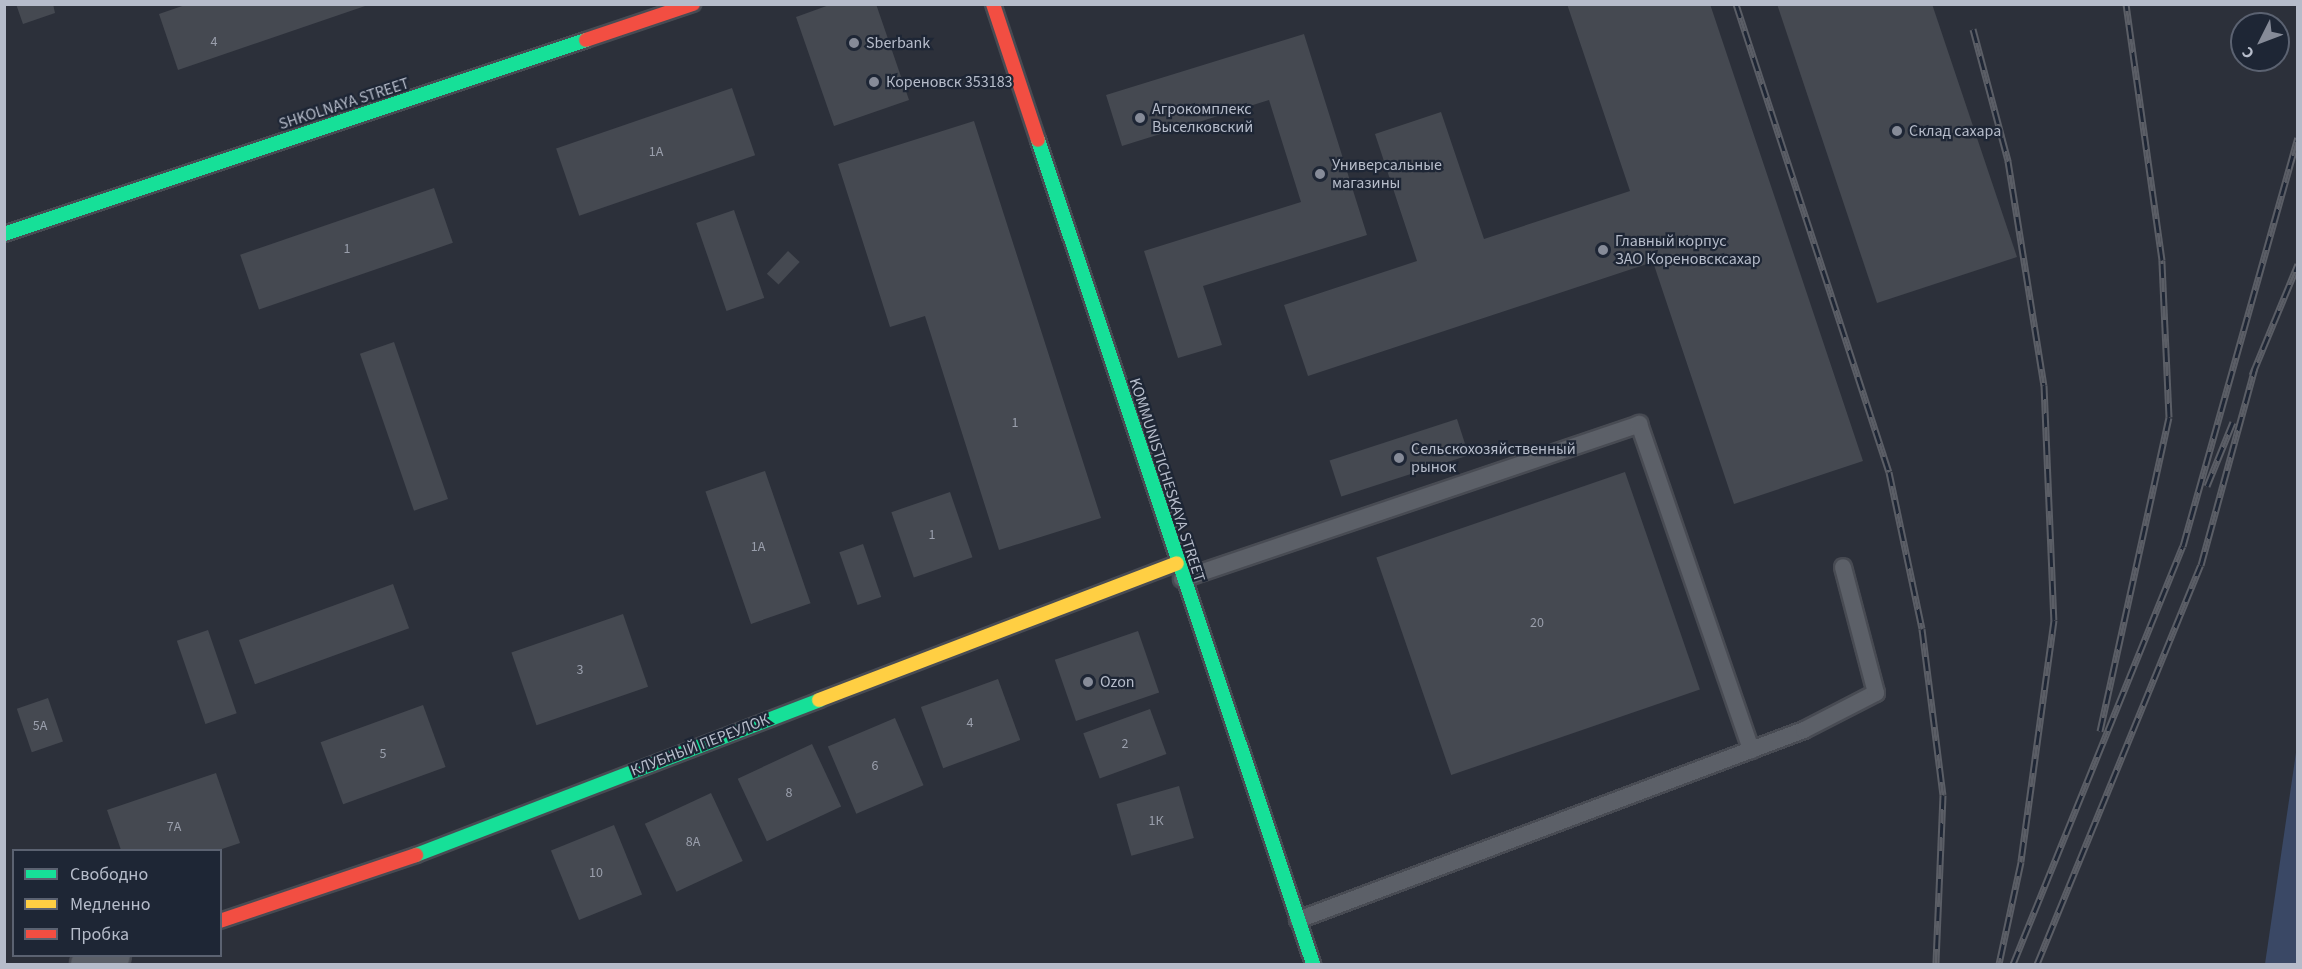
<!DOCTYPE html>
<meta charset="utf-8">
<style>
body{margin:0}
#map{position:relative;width:2302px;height:969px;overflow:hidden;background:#2c303a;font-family:"Source Sans 3",sans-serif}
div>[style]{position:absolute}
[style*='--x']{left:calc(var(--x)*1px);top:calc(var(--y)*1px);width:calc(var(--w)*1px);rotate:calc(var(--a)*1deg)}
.water>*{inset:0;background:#3a4865}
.building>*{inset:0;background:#454951;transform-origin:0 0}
.roads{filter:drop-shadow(2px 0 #484b53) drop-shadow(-2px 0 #484b53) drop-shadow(0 2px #484b53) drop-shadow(0 -2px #484b53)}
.lane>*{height:16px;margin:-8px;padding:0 8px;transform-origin:8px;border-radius:8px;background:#5c6068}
.street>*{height:32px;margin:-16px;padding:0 16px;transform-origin:16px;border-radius:16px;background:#5c6068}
.fast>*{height:14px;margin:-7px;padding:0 7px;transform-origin:7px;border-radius:7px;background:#16e098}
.slow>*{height:14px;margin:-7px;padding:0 7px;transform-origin:7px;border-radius:7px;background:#ffcf43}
.jam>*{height:14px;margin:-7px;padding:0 7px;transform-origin:7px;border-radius:7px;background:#f24e42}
.rail>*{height:7px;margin-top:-3.5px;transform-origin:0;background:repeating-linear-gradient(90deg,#1e2635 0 14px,#5b5e66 0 28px);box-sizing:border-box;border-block:2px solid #5b5e66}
.dots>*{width:16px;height:16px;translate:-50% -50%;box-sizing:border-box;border:3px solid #1e2635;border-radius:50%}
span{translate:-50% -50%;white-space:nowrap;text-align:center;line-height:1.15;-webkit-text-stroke:4.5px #1e2635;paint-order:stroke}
.number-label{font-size:14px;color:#9a9fac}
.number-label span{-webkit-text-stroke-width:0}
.poi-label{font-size:16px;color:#b6bcca}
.left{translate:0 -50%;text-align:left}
.street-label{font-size:16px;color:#b6bcca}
.frame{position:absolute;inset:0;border:6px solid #b6bcca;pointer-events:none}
.legend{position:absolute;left:12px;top:849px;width:210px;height:108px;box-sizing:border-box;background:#1e2635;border:2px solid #5b6271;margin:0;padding:8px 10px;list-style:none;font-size:18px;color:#b6bcca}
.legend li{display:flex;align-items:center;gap:12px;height:30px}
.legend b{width:30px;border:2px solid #5b6271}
.north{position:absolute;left:2230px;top:12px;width:60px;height:60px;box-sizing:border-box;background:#1e2635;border:2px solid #5b6271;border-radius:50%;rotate:228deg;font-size:16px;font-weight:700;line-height:24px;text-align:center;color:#b6bcca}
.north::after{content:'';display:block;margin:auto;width:21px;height:27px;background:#868b98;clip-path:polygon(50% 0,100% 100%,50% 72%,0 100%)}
</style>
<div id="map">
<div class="water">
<i style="clip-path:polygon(2297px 746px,2297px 964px,2265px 964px)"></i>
</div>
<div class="building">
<i style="clip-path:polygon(16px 4px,53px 4px,55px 13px,23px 24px)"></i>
<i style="clip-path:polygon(188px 4px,368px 4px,368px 5px,178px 70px,159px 14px)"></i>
<i style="clip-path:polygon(832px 4px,876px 4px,909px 100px,834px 126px,796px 17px)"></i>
<i style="clip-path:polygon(1567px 4px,1710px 4px,1863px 461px,1734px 504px,1653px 262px,1308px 376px,1284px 305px,1417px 261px,1375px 134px,1441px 112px,1484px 239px,1630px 191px)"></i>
<i style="clip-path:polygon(1777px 4px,1932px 4px,2017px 257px,1877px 303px)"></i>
<i style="clip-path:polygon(1304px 34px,1367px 235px,1203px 286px,1222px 345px,1178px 358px,1144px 251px,1301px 202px,1269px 100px,1122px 146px,1106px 95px)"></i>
<i style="left:732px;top:88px;width:71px;height:186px;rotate:71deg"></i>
<i style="clip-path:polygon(974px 121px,1101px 518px,999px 550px,925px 316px,890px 327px,838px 164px)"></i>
<i style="left:434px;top:188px;width:58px;height:205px;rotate:71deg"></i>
<i style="left:734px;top:210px;width:93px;height:40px;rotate:71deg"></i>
<i style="left:788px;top:251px;width:16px;height:31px;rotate:43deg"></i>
<i style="left:394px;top:342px;width:166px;height:36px;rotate:71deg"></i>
<i style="left:1457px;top:419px;width:38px;height:134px;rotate:72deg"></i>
<i style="left:765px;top:471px;width:140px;height:63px;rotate:71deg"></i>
<i style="left:1625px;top:472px;width:230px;height:263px;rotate:71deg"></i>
<i style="left:950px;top:492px;width:69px;height:62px;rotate:71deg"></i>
<i style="left:863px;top:544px;width:56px;height:25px;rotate:71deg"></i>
<i style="left:393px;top:584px;width:47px;height:164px;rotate:70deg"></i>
<i style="left:623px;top:614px;width:77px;height:118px;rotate:71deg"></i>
<i style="left:208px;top:630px;width:88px;height:33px;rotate:71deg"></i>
<i style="left:1138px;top:631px;width:65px;height:88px;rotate:71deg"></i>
<i style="left:998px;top:679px;width:65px;height:82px;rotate:70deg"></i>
<i style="left:48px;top:698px;width:46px;height:33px;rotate:71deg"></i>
<i style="left:423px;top:705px;width:66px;height:109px;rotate:70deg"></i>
<i style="left:1150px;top:709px;width:48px;height:71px;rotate:70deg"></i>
<i style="left:895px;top:718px;width:73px;height:73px;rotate:67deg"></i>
<i style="left:812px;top:744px;width:69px;height:82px;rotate:65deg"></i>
<i style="clip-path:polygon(216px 773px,240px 843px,219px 850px,121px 850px,107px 810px)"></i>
<i style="left:1179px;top:786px;width:54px;height:65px;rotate:74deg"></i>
<i style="left:711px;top:793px;width:75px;height:73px;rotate:65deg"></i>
<i style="left:614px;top:825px;width:75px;height:68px;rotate:68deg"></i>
</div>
<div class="roads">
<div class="lane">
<i style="--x:1182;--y:579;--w:483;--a:-18.7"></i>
<i style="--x:1639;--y:424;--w:345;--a:71"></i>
<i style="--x:1298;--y:920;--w:540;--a:-20.58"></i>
<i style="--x:1804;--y:730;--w:81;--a:-27.2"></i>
<i style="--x:1876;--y:693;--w:130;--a:-104.7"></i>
</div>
<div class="street">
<i style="--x:87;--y:964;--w:28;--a:-17"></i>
</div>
<div class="fast">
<i style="--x:1038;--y:140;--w:869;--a:71.54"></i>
<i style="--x:4;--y:234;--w:613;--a:-18.43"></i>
<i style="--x:416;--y:855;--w:432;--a:-21"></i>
</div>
<div class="slow">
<i style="--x:819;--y:700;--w:383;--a:-20.9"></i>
</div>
<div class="jam">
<i style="--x:993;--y:4;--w:143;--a:71.7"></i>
<i style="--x:586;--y:40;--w:113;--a:-18.6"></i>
<i style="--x:220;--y:921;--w:207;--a:-18.6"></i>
</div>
</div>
<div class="rail">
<i style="--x:1736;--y:4;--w:492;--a:71.9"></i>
<i style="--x:1889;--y:472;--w:160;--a:78.1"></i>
<i style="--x:1922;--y:629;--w:167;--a:82.8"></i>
<i style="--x:1943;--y:795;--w:169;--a:92.4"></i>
<i style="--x:1973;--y:29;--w:137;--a:75.1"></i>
<i style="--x:2008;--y:161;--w:227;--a:80.9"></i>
<i style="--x:2044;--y:385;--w:235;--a:87.6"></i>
<i style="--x:2054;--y:620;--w:244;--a:97.8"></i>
<i style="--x:2021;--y:862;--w:104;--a:102.2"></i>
<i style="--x:2252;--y:375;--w:120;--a:-67.5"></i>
<i style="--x:2207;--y:486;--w:69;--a:-67.9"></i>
<i style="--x:2100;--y:731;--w:321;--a:-77.6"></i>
<i style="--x:2169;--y:417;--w:157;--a:-92.6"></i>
<i style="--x:2162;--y:260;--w:259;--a:-98"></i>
<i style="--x:2013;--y:964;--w:451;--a:-67.9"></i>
<i style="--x:2183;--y:546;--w:424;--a:-74.3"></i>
<i style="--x:2037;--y:964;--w:431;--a:-67.7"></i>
<i style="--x:2201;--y:565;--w:204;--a:-74.7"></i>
</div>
<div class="dots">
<i style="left:854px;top:43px;background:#868b98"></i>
<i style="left:874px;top:82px;background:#868b98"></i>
<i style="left:1140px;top:118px;background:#868b98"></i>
<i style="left:1897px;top:131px;background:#868b98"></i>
<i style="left:1320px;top:174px;background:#868b98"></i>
<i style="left:1603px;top:250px;background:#868b98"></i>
<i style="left:1399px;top:458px;background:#868b98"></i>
<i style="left:1088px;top:682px;background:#868b98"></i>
</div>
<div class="number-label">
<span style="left:214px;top:42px">4</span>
<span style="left:656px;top:152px">1А</span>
<span style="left:347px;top:249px">1</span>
<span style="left:1015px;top:423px">1</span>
<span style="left:932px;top:535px">1</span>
<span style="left:758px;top:547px">1А</span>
<span style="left:1537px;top:623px">20</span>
<span style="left:580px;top:670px">3</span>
<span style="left:970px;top:723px">4</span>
<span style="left:40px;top:726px">5А</span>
<span style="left:1125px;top:744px">2</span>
<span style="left:383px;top:754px">5</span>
<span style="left:875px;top:766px">6</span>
<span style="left:789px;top:793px">8</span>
<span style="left:1156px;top:821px">1К</span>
<span style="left:174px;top:827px">7А</span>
<span style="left:693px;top:842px">8А</span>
<span style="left:596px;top:873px">10</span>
</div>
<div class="poi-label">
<span class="left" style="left:866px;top:43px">Sberbank</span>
<span class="left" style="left:886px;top:82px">Кореновск 353183</span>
<span class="left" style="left:1152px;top:118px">Агрокомплекс<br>Выселковский</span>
<span class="left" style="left:1909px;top:131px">Склад сахара</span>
<span class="left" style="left:1332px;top:174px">Универсальные<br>магазины</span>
<span class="left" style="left:1615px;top:250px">Главный корпус<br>ЗАО Кореновсксахар</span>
<span class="left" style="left:1411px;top:458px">Сельскохозяйственный<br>рынок</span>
<span class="left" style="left:1100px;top:682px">Ozon</span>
</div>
<div class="street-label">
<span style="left:344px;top:104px;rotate:-18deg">SHKOLNAYA STREET</span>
<span style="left:1167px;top:480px;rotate:72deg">KOMMUNISTICHESKAYA STREET</span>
<span style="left:700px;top:745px;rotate:-21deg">КЛУБНЫЙ ПЕРЕУЛОК</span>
</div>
<div class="frame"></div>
<ul class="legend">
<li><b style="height:8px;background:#16e098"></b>Свободно</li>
<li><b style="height:8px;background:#ffcf43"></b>Медленно</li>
<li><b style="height:8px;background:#f24e42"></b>Пробка</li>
</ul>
<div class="north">С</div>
</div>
